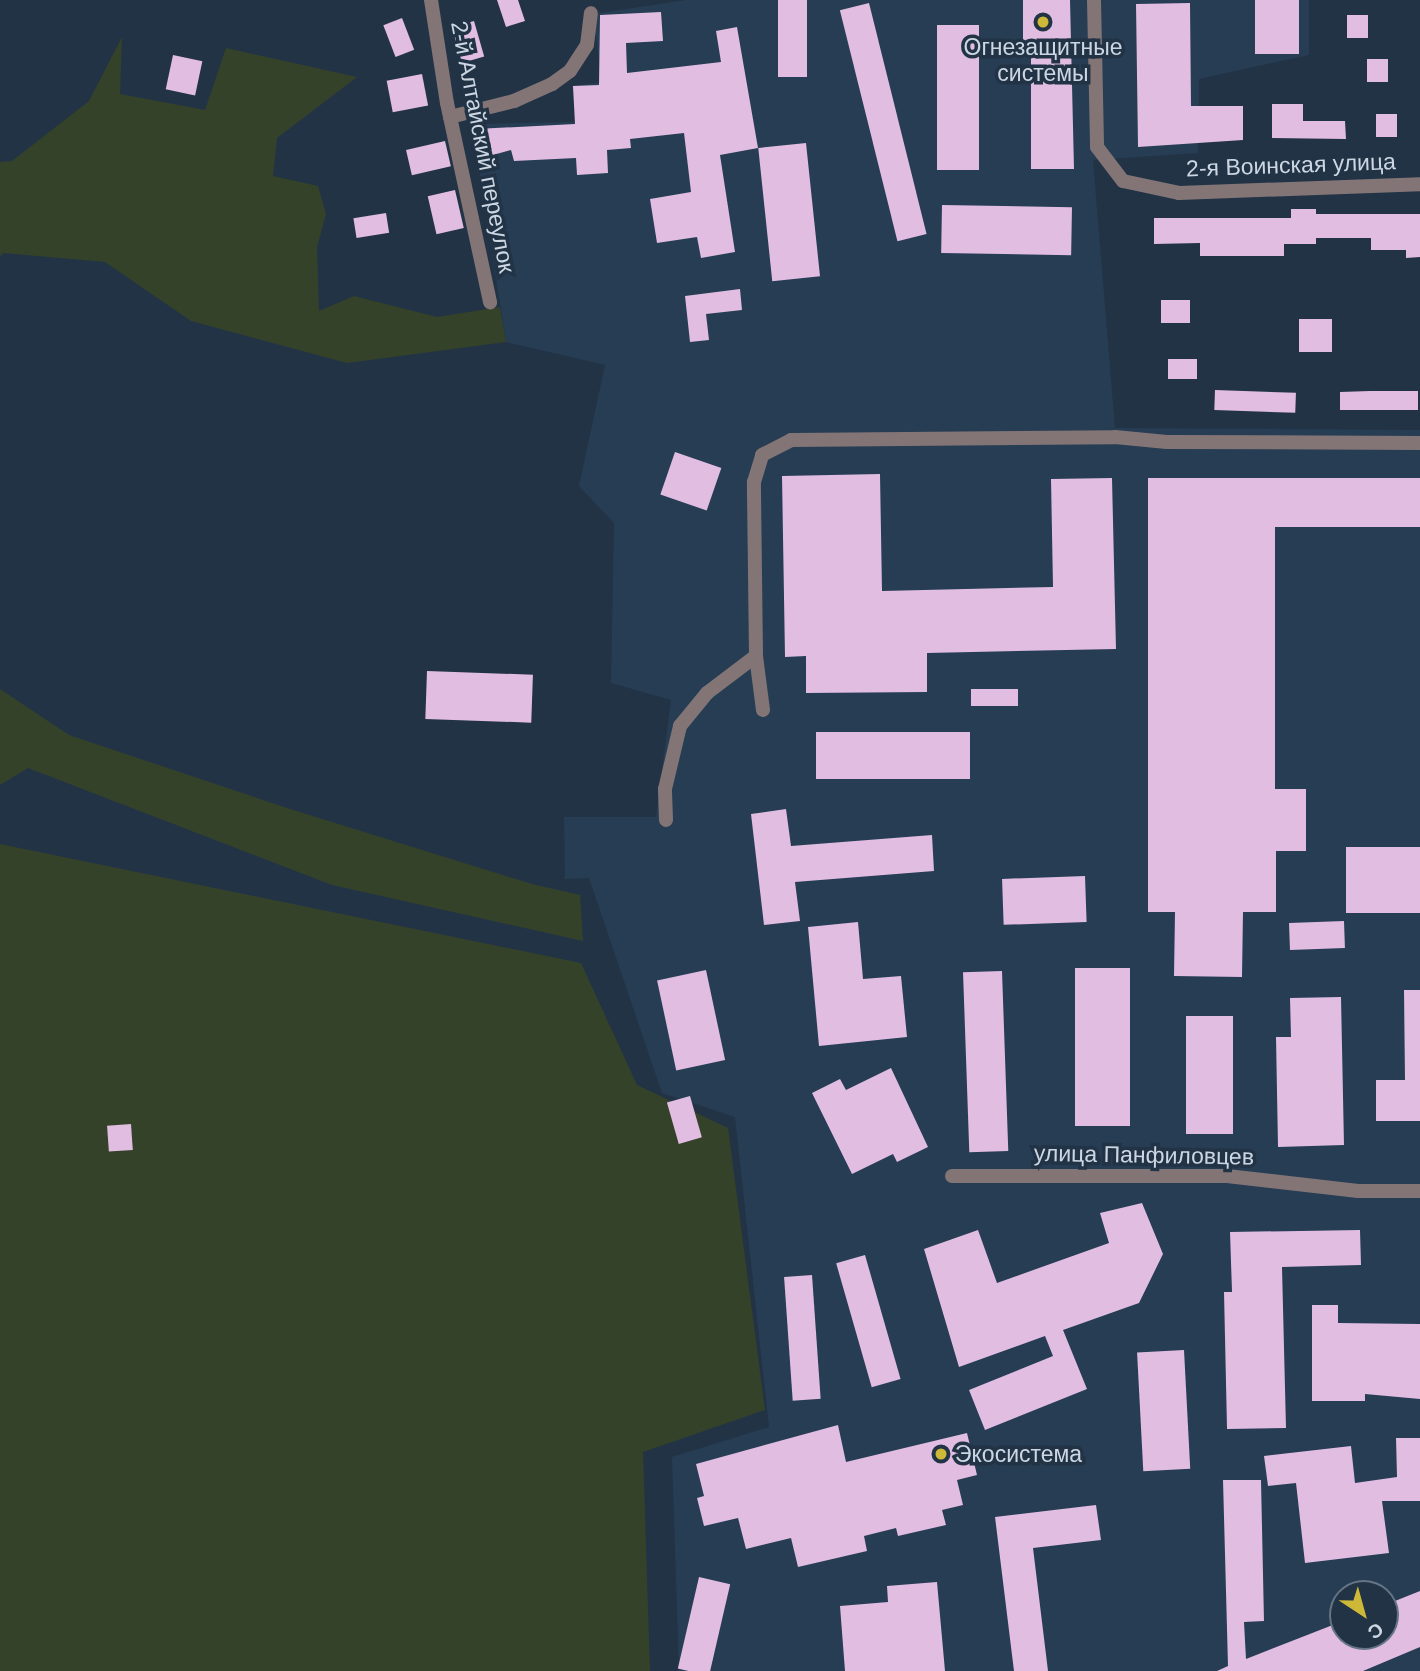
<!DOCTYPE html>
<meta charset="utf-8">
<style>
body{margin:0}
#map{position:relative;width:1420px;height:1671px;overflow:hidden;background:#223346;font-family:Helvetica,sans-serif}
div>[style]{position:absolute}
[style*='--x']{left:calc(var(--x)*1px);top:calc(var(--y)*1px);width:calc(var(--w)*1px);rotate:calc(var(--a)*1deg)}
.built>*{inset:0;background:#263d54}
.green>*{inset:0;background:#35422a}
.building>*{inset:0;background:#e1bde2;transform-origin:0 0}
.minor>*{height:14px;margin:-7px;padding:0 7px;transform-origin:7px;border-radius:7px;background:#837576}
.dots>*{width:19px;height:19px;translate:-50% -50%;box-sizing:border-box;border:4px solid #223346;border-radius:50%}
span{translate:-50% -50%;white-space:nowrap;text-align:center;line-height:1.15;-webkit-text-stroke:7px #223346;paint-order:stroke}
.poi-label{font-size:23px;color:#ccd7e3}
.left{translate:0 -50%;text-align:left}
.street-label{font-size:23px;color:#ccd7e3}
.north{position:absolute;left:1329px;top:1580px;width:70px;height:70px;box-sizing:border-box;background:#223346;border:2px solid #667585;border-radius:50%;rotate:144deg;font-size:19px;font-weight:700;line-height:28px;text-align:center;color:#ccd7e3}
.north::after{content:'';display:block;margin:auto;width:24px;height:32px;background:#ceb837;clip-path:polygon(50% 0,100% 100%,50% 72%,0 100%)}
</style>
<div id="map">
<div class="built">
<i style="clip-path:polygon(evenodd,686px 0,1309px 0,1309px 55px,1199px 79px,1198px 153px,1093px 160px,1115px 428px,1420px 430px,1420px 1671px,679px 1671px,672px 1457px,769px 1427px,735px 1117px,662px 1093px,589px 878px,565px 879px,564px 817px,656px 817px,671px 700px,611px 683px,614px 523px,579px 486px,605px 365px,506px 342px,472px 124px,577px 122px,572px 86px,602px 82px,593px 14px,686px 0,1343px 1594px,1385px 1594px,1385px 1636px,1343px 1636px,1343px 1594px)"></i>
</div>
<div class="green">
<i style="clip-path:polygon(122px 37px,120px 94px,205px 110px,226px 48px,357px 77px,277px 138px,273px 176px,318px 186px,326px 214px,317px 247px,319px 311px,354px 296px,437px 317px,500px 307px,506px 342px,347px 363px,191px 321px,105px 262px,3px 253px,0 257px,0 162px,12px 161px,89px 101px)"></i>
<i style="clip-path:polygon(0 689px,69px 735px,290px 809px,532px 884px,580px 895px,583px 941px,332px 885px,28px 768px,0 785px)"></i>
<i style="clip-path:polygon(0 844px,581px 963px,637px 1085px,728px 1128px,765px 1410px,643px 1452px,650px 1671px,0 1671px)"></i>
</div>
<div class="building">
<i style="clip-path:polygon(497px 0,518px 0,525px 21px,506px 27px)"></i>
<i style="left:778px;top:0;width:29px;height:77px"></i>
<i style="clip-path:polygon(1023px 0,1070px 0,1074px 169px,1031px 169px,1031px 42px,1023px 42px)"></i>
<i style="left:1255px;top:0;width:44px;height:54px"></i>
<i style="left:869px;top:3px;width:238px;height:30px;rotate:76deg"></i>
<i style="clip-path:polygon(1190px 3px,1191px 106px,1243px 106px,1243px 140px,1138px 147px,1136px 4px)"></i>
<i style="clip-path:polygon(661px 12px,663px 41px,626px 43px,627px 73px,721px 62px,716px 31px,737px 27px,758px 148px,720px 155px,735px 252px,701px 258px,697px 237px,657px 243px,650px 199px,691px 192px,684px 133px,630px 139px,631px 148px,607px 150px,608px 173px,577px 175px,576px 158px,514px 161px,511px 150px,482px 158px,477px 153px,476px 129px,575px 124px,573px 86px,599px 85px,600px 15px)"></i>
<i style="left:1347px;top:15px;width:21px;height:23px"></i>
<i style="left:402px;top:18px;width:34px;height:20px;rotate:69deg"></i>
<i style="left:474px;top:21px;width:37px;height:23px;rotate:74deg"></i>
<i style="left:979px;top:25px;width:145px;height:42px;rotate:90deg"></i>
<i style="left:173px;top:55px;width:30px;height:35px;rotate:12deg"></i>
<i style="left:1367px;top:59px;width:21px;height:23px"></i>
<i style="left:422px;top:74px;width:32px;height:36px;rotate:79deg"></i>
<i style="clip-path:polygon(1272px 104px,1303px 104px,1303px 121px,1345px 121px,1346px 139px,1272px 138px)"></i>
<i style="left:1376px;top:114px;width:21px;height:23px"></i>
<i style="left:445px;top:141px;width:26px;height:40px;rotate:77deg"></i>
<i style="left:806px;top:143px;width:134px;height:48px;rotate:84deg"></i>
<i style="left:455px;top:190px;width:39px;height:28px;rotate:77deg"></i>
<i style="left:942px;top:205px;width:130px;height:48px;rotate:1deg"></i>
<i style="clip-path:polygon(1291px 209px,1316px 209px,1316px 214px,1420px 214px,1420px 257px,1406px 258px,1406px 250px,1371px 250px,1371px 238px,1316px 238px,1316px 244px,1284px 244px,1284px 256px,1200px 256px,1200px 243px,1154px 244px,1154px 218px,1291px 218px)"></i>
<i style="left:386px;top:213px;width:20px;height:33px;rotate:81deg"></i>
<i style="clip-path:polygon(740px 289px,742px 310px,706px 314px,709px 340px,690px 342px,685px 296px)"></i>
<i style="left:1161px;top:300px;width:29px;height:23px"></i>
<i style="left:1299px;top:319px;width:33px;height:33px"></i>
<i style="left:1197px;top:359px;width:20px;height:29px;rotate:90deg"></i>
<i style="left:1215px;top:390px;width:81px;height:20px;rotate:2deg"></i>
<i style="clip-path:polygon(1370px 391px,1418px 391px,1418px 410px,1340px 410px,1340px 392px)"></i>
<i style="left:675px;top:452px;width:49px;height:45px;rotate:19deg"></i>
<i style="clip-path:polygon(880px 474px,882px 591px,1053px 587px,1051px 479px,1112px 478px,1116px 649px,927px 653px,927px 692px,806px 693px,806px 656px,785px 657px,782px 476px)"></i>
<i style="clip-path:polygon(1148px 478px,1420px 478px,1420px 527px,1275px 527px,1275px 789px,1306px 789px,1306px 851px,1276px 851px,1276px 912px,1243px 912px,1242px 977px,1174px 976px,1175px 912px,1148px 912px)"></i>
<i style="left:427px;top:671px;width:106px;height:48px;rotate:2deg"></i>
<i style="left:1018px;top:689px;width:17px;height:47px;rotate:90deg"></i>
<i style="left:816px;top:732px;width:154px;height:47px"></i>
<i style="clip-path:polygon(786px 809px,791px 846px,932px 835px,934px 871px,795px 882px,800px 921px,764px 925px,751px 814px)"></i>
<i style="left:1346px;top:847px;width:74px;height:66px"></i>
<i style="left:1085px;top:876px;width:46px;height:83px;rotate:88deg"></i>
<i style="left:1344px;top:921px;width:27px;height:55px;rotate:88deg"></i>
<i style="clip-path:polygon(858px 922px,863px 979px,901px 976px,907px 1037px,819px 1046px,808px 927px)"></i>
<i style="left:1130px;top:968px;width:158px;height:55px;rotate:90deg"></i>
<i style="left:706px;top:970px;width:92px;height:50px;rotate:78deg"></i>
<i style="left:1002px;top:971px;width:180px;height:39px;rotate:88deg"></i>
<i style="clip-path:polygon(1404px 990px,1420px 990px,1420px 1121px,1376px 1121px,1376px 1080px,1405px 1080px)"></i>
<i style="clip-path:polygon(1341px 997px,1344px 1145px,1278px 1147px,1276px 1037px,1291px 1037px,1290px 998px)"></i>
<i style="left:1233px;top:1016px;width:118px;height:47px;rotate:90deg"></i>
<i style="clip-path:polygon(891px 1068px,928px 1147px,897px 1162px,893px 1154px,852px 1174px,812px 1093px,840px 1079px,846px 1090px)"></i>
<i style="left:690px;top:1096px;width:43px;height:24px;rotate:74deg"></i>
<i style="left:131px;top:1124px;width:26px;height:24px;rotate:86deg"></i>
<i style="clip-path:polygon(1142px 1203px,1163px 1254px,1139px 1303px,1063px 1330px,1087px 1389px,985px 1430px,969px 1390px,1053px 1356px,1045px 1336px,959px 1367px,924px 1249px,978px 1230px,997px 1283px,1109px 1243px,1100px 1213px)"></i>
<i style="clip-path:polygon(1360px 1230px,1361px 1265px,1282px 1267px,1286px 1428px,1227px 1429px,1224px 1292px,1232px 1292px,1230px 1232px)"></i>
<i style="left:865px;top:1255px;width:129px;height:30px;rotate:74deg"></i>
<i style="left:812px;top:1275px;width:124px;height:28px;rotate:86deg"></i>
<i style="clip-path:polygon(1312px 1305px,1338px 1305px,1338px 1323px,1420px 1324px,1420px 1399px,1365px 1394px,1365px 1401px,1312px 1401px)"></i>
<i style="left:1184px;top:1350px;width:119px;height:47px;rotate:87deg"></i>
<i style="clip-path:polygon(838px 1425px,846px 1462px,967px 1433px,977px 1475px,957px 1480px,963px 1505px,942px 1510px,946px 1525px,898px 1536px,896px 1528px,864px 1536px,867px 1551px,798px 1567px,791px 1538px,746px 1549px,738px 1518px,704px 1526px,697px 1498px,704px 1496px,696px 1464px)"></i>
<i style="clip-path:polygon(1396px 1438px,1420px 1438px,1420px 1501px,1382px 1501px,1389px 1553px,1305px 1563px,1296px 1483px,1268px 1486px,1264px 1456px,1351px 1446px,1355px 1483px,1397px 1477px)"></i>
<i style="clip-path:polygon(1223px 1480px,1261px 1480px,1264px 1621px,1244px 1622px,1246px 1659px,1343px 1621px,1343px 1636px,1385px 1636px,1385px 1605px,1420px 1591px,1420px 1647px,1363px 1671px,1217px 1671px,1228px 1666px)"></i>
<i style="clip-path:polygon(1096px 1505px,1101px 1540px,1033px 1548px,1048px 1671px,1014px 1671px,995px 1517px)"></i>
<i style="left:699px;top:1577px;width:32px;height:94px;rotate:13deg"></i>
<i style="clip-path:polygon(937px 1582px,945px 1671px,845px 1671px,840px 1606px,888px 1602px,887px 1586px)"></i>
</div>
<div class="minor">
<i style="--x:431;--y:0;--w:104;--a:81.2"></i>
<i style="--x:447;--y:103;--w:204;--a:77.8"></i>
<i style="--x:1094;--y:0;--w:147;--a:88.8"></i>
<i style="--x:1097;--y:147;--w:43;--a:52.6"></i>
<i style="--x:1123;--y:181;--w:57;--a:12.1"></i>
<i style="--x:1179;--y:193;--w:241;--a:-2.1"></i>
<i style="--x:450;--y:117;--w:66;--a:-14"></i>
<i style="--x:514;--y:101;--w:42;--a:-24.1"></i>
<i style="--x:552;--y:84;--w:22;--a:-36"></i>
<i style="--x:570;--y:71;--w:31;--a:-57"></i>
<i style="--x:587;--y:45;--w:32;--a:-83"></i>
<i style="--x:763;--y:710;--w:54;--a:-97.4"></i>
<i style="--x:756;--y:656;--w:174;--a:-90.7"></i>
<i style="--x:754;--y:482;--w:28;--a:-73"></i>
<i style="--x:762;--y:455;--w:33;--a:-27"></i>
<i style="--x:791;--y:440;--w:324;--a:-0.5"></i>
<i style="--x:1115;--y:437;--w:52;--a:5.5"></i>
<i style="--x:1167;--y:442;--w:253;--a:0.2"></i>
<i style="--x:666;--y:820;--w:31;--a:-92"></i>
<i style="--x:665;--y:789;--w:65;--a:-76.6"></i>
<i style="--x:680;--y:726;--w:43;--a:-50.7"></i>
<i style="--x:707;--y:693;--w:61;--a:-37.1"></i>
<i style="--x:952;--y:1176;--w:275;--a:0"></i>
<i style="--x:1227;--y:1176;--w:132;--a:6.5"></i>
<i style="--x:1358;--y:1191;--w:62;--a:0"></i>
</div>
<div class="dots">
<i style="left:1043px;top:22px;background:#ceb837"></i>
<i style="left:941px;top:1454px;background:#ceb837"></i>
</div>
<div class="poi-label">
<span style="left:1043px;top:60px">Огнезащитные<br>системы</span>
<span class="left" style="left:955px;top:1454px">Экосистема</span>
</div>
<div class="street-label">
<span style="left:483px;top:147px;rotate:79deg">2-й Алтайский переулок</span>
<span style="left:1291px;top:165px;rotate:-2deg">2-я Воинская улица</span>
<span style="left:1144px;top:1155px;rotate:1deg">улица Панфиловцев</span>
</div>
<div class="north">С</div>
</div>
